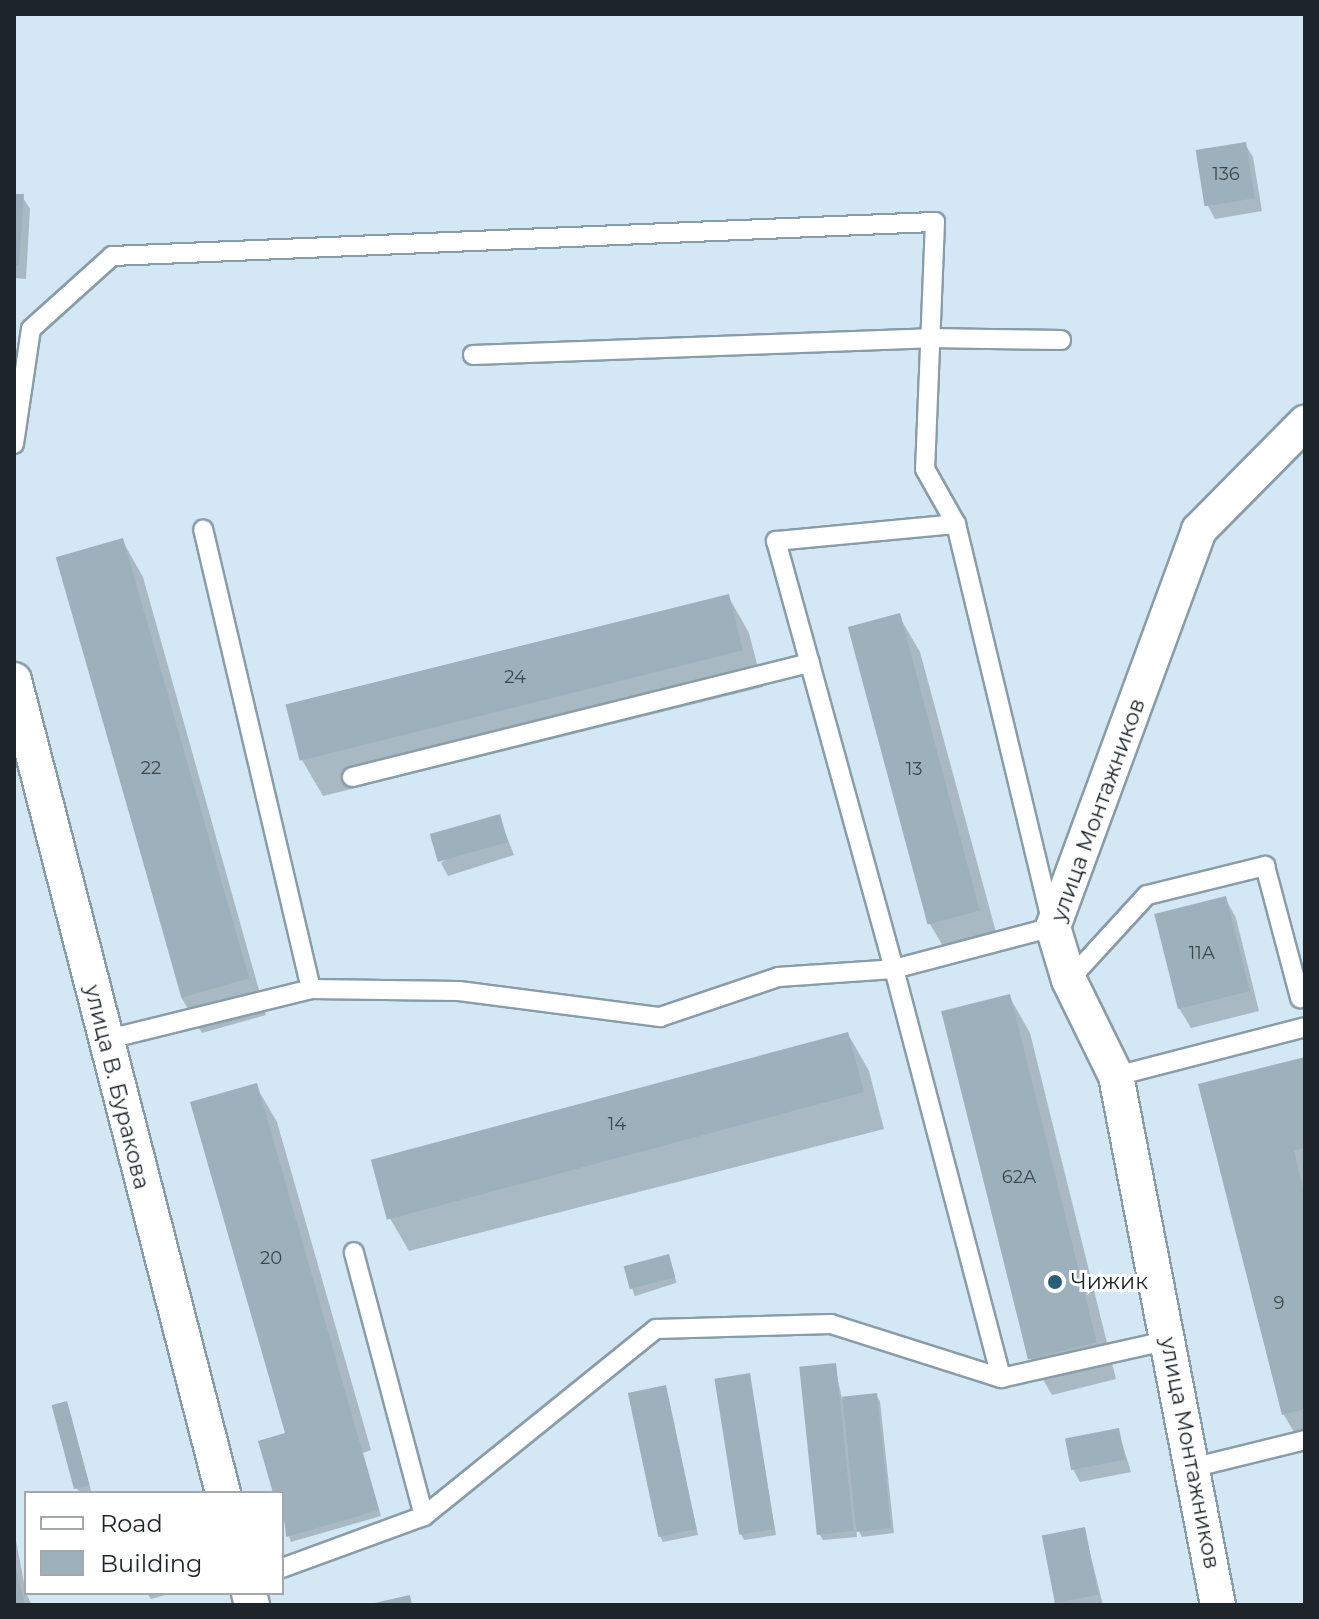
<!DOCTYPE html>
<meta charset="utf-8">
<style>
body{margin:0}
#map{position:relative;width:1319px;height:1619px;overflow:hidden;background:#d3e8f4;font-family:Montserrat,sans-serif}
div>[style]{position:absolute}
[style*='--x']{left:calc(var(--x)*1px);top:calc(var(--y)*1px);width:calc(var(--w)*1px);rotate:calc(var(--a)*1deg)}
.shadow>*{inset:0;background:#0003;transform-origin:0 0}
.building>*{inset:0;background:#9db1bc;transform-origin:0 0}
.roads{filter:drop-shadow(2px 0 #899da8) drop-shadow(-2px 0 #899da8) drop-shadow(0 2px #899da8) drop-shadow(0 -2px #899da8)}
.lane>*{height:18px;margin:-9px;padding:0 9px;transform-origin:9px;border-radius:9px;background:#fff}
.street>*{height:34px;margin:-17px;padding:0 17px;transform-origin:17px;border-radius:17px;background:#fff}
.dots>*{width:22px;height:22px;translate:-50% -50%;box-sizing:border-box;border:4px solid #fff;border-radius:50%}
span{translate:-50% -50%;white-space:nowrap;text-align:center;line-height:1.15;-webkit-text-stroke:6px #fff;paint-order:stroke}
.number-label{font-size:18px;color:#3d484e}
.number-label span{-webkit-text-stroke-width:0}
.street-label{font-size:22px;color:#1d252a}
.poi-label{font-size:22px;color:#1d252a}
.left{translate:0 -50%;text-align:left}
.frame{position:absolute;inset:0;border:16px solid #1d252a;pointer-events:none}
.legend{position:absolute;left:24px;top:1491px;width:260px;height:104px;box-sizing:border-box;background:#fff;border:2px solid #a5a8aa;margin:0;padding:10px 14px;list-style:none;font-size:24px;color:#1d252a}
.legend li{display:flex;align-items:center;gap:16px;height:40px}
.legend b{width:40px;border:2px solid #a5a8aa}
</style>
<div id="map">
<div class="shadow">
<i style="clip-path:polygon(1245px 144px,1253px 157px,1262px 211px,1215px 219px,1208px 206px)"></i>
<i style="clip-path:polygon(14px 196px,22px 196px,30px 209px,26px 279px,14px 278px)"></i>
<i style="clip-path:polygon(122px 540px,143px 577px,266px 1015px,202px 1033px,181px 997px,58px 558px)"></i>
<i style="clip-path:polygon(728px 596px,749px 633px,763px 687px,323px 796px,302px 760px)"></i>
<i style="clip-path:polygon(899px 616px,920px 652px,1000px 947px,951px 960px,930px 924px)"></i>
<i style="clip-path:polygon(499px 817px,514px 855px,448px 876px,441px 863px)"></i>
<i style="clip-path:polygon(1225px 898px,1236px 918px,1259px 1011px,1191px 1028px,1179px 1008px)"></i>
<i style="clip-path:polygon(1009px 996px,1030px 1033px,1116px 1379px,1052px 1395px,1031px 1359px,944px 1013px)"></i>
<i style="clip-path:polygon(848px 1034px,869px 1071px,884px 1129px,409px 1251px,388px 1215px)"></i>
<i style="clip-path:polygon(1305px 1059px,1305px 1451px,1284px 1415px,1200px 1085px)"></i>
<i style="clip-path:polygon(256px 1086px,277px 1122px,371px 1450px,363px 1453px,381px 1516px,291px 1542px,282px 1516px,282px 1493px,275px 1493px,287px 1434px)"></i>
<i style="left:668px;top:1256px;width:28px;height:44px;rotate:72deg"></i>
<i style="clip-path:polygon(835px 1366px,842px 1399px,876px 1395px,880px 1401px,894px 1533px,862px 1537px,856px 1526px,857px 1537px,823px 1540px,820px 1535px)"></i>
<i style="clip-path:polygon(749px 1375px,776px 1535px,744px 1540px,741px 1534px)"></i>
<i style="clip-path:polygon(665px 1387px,698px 1535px,663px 1542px,660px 1536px)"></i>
<i style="clip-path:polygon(69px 1409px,91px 1491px,81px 1493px,76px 1488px)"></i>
<i style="clip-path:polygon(1118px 1430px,1131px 1472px,1080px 1482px,1073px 1469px)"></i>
<i style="clip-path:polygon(1084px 1529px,1103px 1605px,1058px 1605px,1058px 1603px)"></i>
<i style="clip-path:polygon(14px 1530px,26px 1593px,32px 1605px,14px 1605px)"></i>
<i style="clip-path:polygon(147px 1593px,173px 1593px,151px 1599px)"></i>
</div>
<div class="building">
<i style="left:1246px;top:142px;width:57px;height:51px;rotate:81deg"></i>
<i style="clip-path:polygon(14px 194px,24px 194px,19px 266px,14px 266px)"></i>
<i style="left:123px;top:538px;width:458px;height:70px;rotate:74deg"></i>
<i style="left:729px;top:594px;width:58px;height:457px;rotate:76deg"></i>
<i style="left:900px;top:613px;width:308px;height:54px;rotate:75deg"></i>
<i style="left:500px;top:814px;width:29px;height:73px;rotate:74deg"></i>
<i style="left:1226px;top:896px;width:98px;height:74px;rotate:76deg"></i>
<i style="left:1010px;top:994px;width:359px;height:71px;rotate:76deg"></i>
<i style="left:848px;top:1032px;width:62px;height:494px;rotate:75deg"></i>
<i style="clip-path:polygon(1305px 1057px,1305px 1148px,1294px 1151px,1305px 1196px,1305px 1409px,1282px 1415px,1198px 1084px)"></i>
<i style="clip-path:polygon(257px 1083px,379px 1510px,286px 1537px,282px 1493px,273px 1493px,258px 1441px,285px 1433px,190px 1102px)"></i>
<i style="left:669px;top:1254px;width:24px;height:47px;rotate:75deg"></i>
<i style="left:836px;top:1363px;width:169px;height:37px;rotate:84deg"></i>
<i style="left:750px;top:1373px;width:158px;height:36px;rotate:81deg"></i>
<i style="left:666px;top:1385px;width:147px;height:39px;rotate:78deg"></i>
<i style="left:877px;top:1393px;width:136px;height:35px;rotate:84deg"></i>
<i style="left:67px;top:1401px;width:87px;height:16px;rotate:75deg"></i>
<i style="left:1119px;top:1428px;width:32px;height:55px;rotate:79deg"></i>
<i style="left:1085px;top:1527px;width:69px;height:44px;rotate:79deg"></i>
<i style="clip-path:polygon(15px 1564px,25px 1605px,14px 1605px)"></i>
<i style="clip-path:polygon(410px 1595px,412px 1605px,370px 1605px,370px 1604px)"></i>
</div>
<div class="roads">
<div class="lane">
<i style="--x:473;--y:355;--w:457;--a:-2.1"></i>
<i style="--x:930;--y:338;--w:131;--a:0.9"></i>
<i style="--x:14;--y:444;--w:116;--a:-81.6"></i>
<i style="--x:31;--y:329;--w:109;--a:-42"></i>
<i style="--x:112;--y:256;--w:824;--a:-2.37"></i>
<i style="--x:935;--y:222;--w:247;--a:92.3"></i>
<i style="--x:925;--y:469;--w:63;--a:60.6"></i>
<i style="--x:956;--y:524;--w:415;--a:76.5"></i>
<i style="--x:1053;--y:927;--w:164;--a:165.2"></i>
<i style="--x:894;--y:969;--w:444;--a:-105.4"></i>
<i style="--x:776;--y:541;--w:181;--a:-5.4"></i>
<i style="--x:352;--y:777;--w:472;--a:-14"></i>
<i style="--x:1069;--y:980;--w:115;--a:-47.5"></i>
<i style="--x:1147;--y:895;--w:122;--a:-13.8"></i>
<i style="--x:1265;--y:866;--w:137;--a:75.1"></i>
<i style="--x:311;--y:989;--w:148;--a:0.8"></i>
<i style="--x:459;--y:991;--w:203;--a:7.4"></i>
<i style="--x:660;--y:1017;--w:125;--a:-18.7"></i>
<i style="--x:778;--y:977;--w:116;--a:-3.9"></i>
<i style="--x:894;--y:969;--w:423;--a:75.3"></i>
<i style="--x:104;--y:1040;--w:213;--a:-13.8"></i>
<i style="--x:311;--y:989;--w:472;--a:-103.2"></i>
<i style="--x:1116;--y:1076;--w:195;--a:-14.5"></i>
<i style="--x:1195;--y:1467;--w:113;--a:-13.8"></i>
<i style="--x:424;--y:1516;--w:298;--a:-38.9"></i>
<i style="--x:656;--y:1329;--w:175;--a:-1.6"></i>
<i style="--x:831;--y:1324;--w:178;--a:17.6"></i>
<i style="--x:1001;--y:1378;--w:172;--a:-12.7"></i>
<i style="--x:282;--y:1568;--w:151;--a:-20.1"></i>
<i style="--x:424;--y:1516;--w:273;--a:-104.9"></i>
</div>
<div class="street">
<i style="--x:14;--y:680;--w:839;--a:75.58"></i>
<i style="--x:249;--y:1593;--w:12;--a:76"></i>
<i style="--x:1218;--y:1605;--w:539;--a:-100.91"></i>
<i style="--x:1116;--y:1076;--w:107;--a:-116.1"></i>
<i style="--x:1069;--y:980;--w:55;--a:-106.8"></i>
<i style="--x:1053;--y:927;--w:423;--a:-69.8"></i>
<i style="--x:1199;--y:530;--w:151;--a:-45.3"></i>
</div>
</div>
<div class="dots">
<i style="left:1055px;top:1282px;background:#285e79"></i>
</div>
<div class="number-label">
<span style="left:1226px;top:174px">136</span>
<span style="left:515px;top:677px">24</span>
<span style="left:151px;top:768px">22</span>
<span style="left:914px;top:769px">13</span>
<span style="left:1202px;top:953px">11А</span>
<span style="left:617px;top:1124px">14</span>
<span style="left:1019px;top:1177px">62А</span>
<span style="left:271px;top:1258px">20</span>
<span style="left:1279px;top:1303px">9</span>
</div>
<div class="street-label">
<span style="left:1098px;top:810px;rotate:-70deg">улица Монтажников</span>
<span style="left:117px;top:1087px;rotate:76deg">улица В. Буракова</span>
<span style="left:1190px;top:1453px;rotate:79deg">улица Монтажников</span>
</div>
<div class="poi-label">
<span class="left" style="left:1071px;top:1282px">Чижик</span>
</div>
<div class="frame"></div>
<ul class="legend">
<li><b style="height:10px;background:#fff"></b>Road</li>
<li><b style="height:22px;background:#9db1bc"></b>Building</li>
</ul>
</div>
